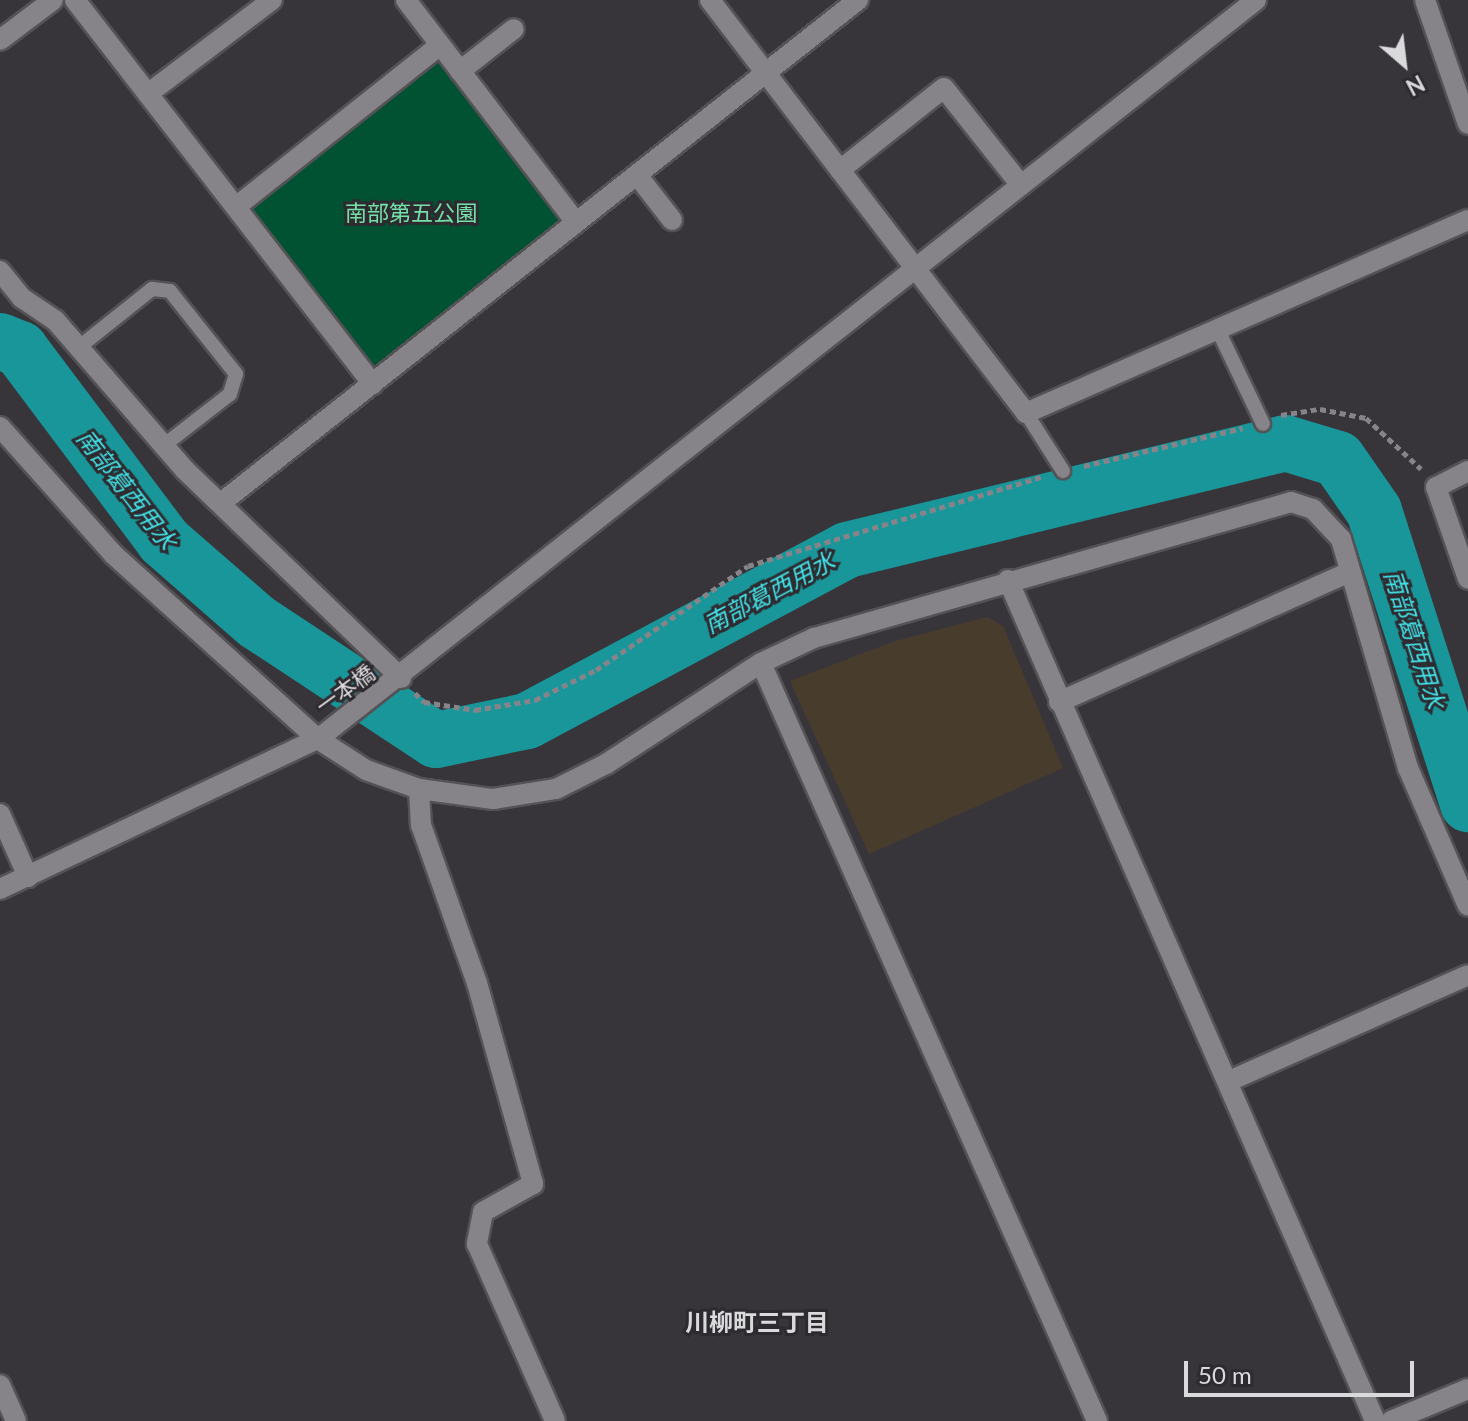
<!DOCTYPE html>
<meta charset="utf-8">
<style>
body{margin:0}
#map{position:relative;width:1468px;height:1421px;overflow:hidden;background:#38353a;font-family:Lato,"Noto Sans JP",sans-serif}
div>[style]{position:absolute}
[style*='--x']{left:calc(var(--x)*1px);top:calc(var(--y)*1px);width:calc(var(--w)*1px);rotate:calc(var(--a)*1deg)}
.industrial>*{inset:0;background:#483c2d}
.green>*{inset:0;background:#005232;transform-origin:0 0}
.river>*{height:56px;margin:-28px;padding:0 28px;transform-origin:28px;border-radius:28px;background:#18969a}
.path>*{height:5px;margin-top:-2.5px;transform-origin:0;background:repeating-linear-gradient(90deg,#868488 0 6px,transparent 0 10px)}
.roads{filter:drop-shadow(2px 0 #535255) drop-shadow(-2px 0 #535255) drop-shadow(0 2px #535255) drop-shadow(0 -2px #535255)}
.lane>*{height:14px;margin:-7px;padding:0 7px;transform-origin:7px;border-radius:7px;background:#878489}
.street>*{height:20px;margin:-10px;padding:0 10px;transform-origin:10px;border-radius:10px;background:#878489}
.secondary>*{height:20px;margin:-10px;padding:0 10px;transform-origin:10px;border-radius:10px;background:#878489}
span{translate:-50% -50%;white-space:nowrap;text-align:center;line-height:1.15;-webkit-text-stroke:6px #2e2b30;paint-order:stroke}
.park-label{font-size:22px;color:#74e1a9}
.street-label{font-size:22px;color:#dad9dc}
.water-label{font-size:24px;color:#40e4e9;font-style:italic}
.neighbourhood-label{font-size:24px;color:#dad9dc;font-weight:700}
.north{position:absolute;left:1364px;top:24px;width:80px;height:80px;-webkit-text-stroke:6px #2e2b30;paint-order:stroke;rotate:152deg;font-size:22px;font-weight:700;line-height:32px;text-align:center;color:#dad9dc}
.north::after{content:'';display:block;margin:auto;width:28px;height:36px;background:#dad9dc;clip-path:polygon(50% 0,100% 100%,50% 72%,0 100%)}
.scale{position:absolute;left:1184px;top:1361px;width:230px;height:36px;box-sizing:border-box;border:4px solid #dad9dc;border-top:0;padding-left:10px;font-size:24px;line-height:28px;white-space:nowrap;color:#dad9dc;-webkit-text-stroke:6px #2e2b30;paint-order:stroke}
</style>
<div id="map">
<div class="industrial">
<i style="clip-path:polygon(987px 617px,1003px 626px,1063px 768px,869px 854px,790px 681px,895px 641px)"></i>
</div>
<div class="green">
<i style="left:441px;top:61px;width:201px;height:240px;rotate:52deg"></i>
</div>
<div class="river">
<i style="--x:0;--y:341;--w:22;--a:22"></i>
<i style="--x:20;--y:349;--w:240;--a:53.1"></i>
<i style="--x:164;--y:541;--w:123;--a:41.1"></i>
<i style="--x:257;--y:622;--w:214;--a:33.4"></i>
<i style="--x:436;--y:740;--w:93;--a:-11.8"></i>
<i style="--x:527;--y:721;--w:363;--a:-28.1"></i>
<i style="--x:847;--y:550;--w:451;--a:-13.7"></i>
<i style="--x:1285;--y:443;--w:55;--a:16.8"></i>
<i style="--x:1338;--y:459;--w:63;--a:55.3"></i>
<i style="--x:1374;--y:511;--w:308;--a:72.2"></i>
</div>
<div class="path">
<i style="--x:1281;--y:415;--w:39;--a:-9"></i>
<i style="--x:1320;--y:409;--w:47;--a:11.1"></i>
<i style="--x:1366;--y:418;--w:75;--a:42.8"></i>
<i style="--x:1084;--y:466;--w:163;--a:-13.5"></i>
<i style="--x:415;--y:693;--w:13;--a:45"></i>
<i style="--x:424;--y:702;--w:52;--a:8.9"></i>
<i style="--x:475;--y:710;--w:61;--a:-9.5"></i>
<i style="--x:535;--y:700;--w:68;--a:-26.2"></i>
<i style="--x:596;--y:670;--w:184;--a:-34.4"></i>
<i style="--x:748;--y:566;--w:309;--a:-16.9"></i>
</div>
<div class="roads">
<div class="lane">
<i style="--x:1218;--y:330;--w:104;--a:64.4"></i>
<i style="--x:78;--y:348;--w:95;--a:-38.6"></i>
<i style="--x:152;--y:289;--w:18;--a:6"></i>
<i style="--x:170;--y:291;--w:106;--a:51.5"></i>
<i style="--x:236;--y:374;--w:21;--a:107"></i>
<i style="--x:230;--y:394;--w:86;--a:142.1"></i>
<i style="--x:1026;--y:413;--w:69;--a:57.5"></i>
</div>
<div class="street">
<i style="--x:75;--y:0;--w:486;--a:52.2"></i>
<i style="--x:406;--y:0;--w:280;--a:52.6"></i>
<i style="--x:710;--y:0;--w:520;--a:52.58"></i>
<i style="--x:1026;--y:413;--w:482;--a:-23.6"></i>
<i style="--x:1425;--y:0;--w:131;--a:70.9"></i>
<i style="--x:0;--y:40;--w:66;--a:-37"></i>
<i style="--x:460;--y:71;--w:68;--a:-37.9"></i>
<i style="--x:149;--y:93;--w:154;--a:-37.1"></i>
<i style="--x:840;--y:170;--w:132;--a:-38.3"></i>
<i style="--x:944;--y:88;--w:124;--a:51.6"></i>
<i style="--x:637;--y:175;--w:57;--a:52.1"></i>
<i style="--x:237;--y:206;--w:259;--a:-38.4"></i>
<i style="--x:0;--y:271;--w:35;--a:51"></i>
<i style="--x:22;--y:298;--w:40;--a:34"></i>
<i style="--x:55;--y:320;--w:198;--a:49.1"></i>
<i style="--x:185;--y:470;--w:300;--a:43.9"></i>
<i style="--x:1468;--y:471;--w:36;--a:153"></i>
<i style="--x:1436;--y:487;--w:97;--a:70.8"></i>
<i style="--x:221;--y:503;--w:812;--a:-38.3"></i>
<i style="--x:1008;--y:580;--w:918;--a:66.42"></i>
<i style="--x:761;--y:663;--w:829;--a:66.09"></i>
<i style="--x:1059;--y:702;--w:318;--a:-24.1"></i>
<i style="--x:419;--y:789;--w:36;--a:87"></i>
<i style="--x:421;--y:825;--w:168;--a:70.5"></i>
<i style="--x:477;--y:983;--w:209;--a:74.4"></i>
<i style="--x:533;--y:1184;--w:57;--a:150.8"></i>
<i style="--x:483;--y:1212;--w:33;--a:101"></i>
<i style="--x:477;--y:1244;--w:193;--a:66.2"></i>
<i style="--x:0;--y:814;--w:69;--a:66"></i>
<i style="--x:1229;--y:1081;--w:261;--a:-23.9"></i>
<i style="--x:1391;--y:1421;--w:83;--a:-22.6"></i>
</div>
<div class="secondary">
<i style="--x:0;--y:427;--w:170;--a:48.3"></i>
<i style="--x:113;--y:554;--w:276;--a:42.1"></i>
<i style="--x:318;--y:739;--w:57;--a:32.9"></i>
<i style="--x:366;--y:770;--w:56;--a:19.7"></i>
<i style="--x:419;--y:789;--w:75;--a:7.7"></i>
<i style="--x:493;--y:799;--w:64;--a:-9"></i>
<i style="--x:556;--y:789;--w:56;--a:-26.6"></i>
<i style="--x:606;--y:764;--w:185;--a:-33.1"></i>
<i style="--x:761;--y:663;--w:59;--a:-25.3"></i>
<i style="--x:814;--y:638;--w:496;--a:-15.9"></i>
<i style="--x:1291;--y:502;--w:23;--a:18"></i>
<i style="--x:1313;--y:509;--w:41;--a:47"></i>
<i style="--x:1341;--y:539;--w:239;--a:73.7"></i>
<i style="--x:1408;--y:768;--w:150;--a:66.5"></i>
<i style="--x:0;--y:889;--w:352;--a:-25.3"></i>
<i style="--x:318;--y:739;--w:1194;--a:-38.23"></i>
<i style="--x:0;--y:1385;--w:39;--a:66"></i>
</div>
</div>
<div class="park-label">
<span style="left:411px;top:213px">南部第五公園</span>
</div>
<div class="street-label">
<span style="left:345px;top:689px;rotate:-36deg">一本橋</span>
</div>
<div class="water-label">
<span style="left:127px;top:489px;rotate:52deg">南部葛西用水</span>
<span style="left:769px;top:592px;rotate:-28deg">南部葛西用水</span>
<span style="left:1415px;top:639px;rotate:72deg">南部葛西用水</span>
</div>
<div class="neighbourhood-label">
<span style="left:757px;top:1322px">川柳町三丁目</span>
</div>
<div class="north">N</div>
<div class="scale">50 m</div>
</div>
